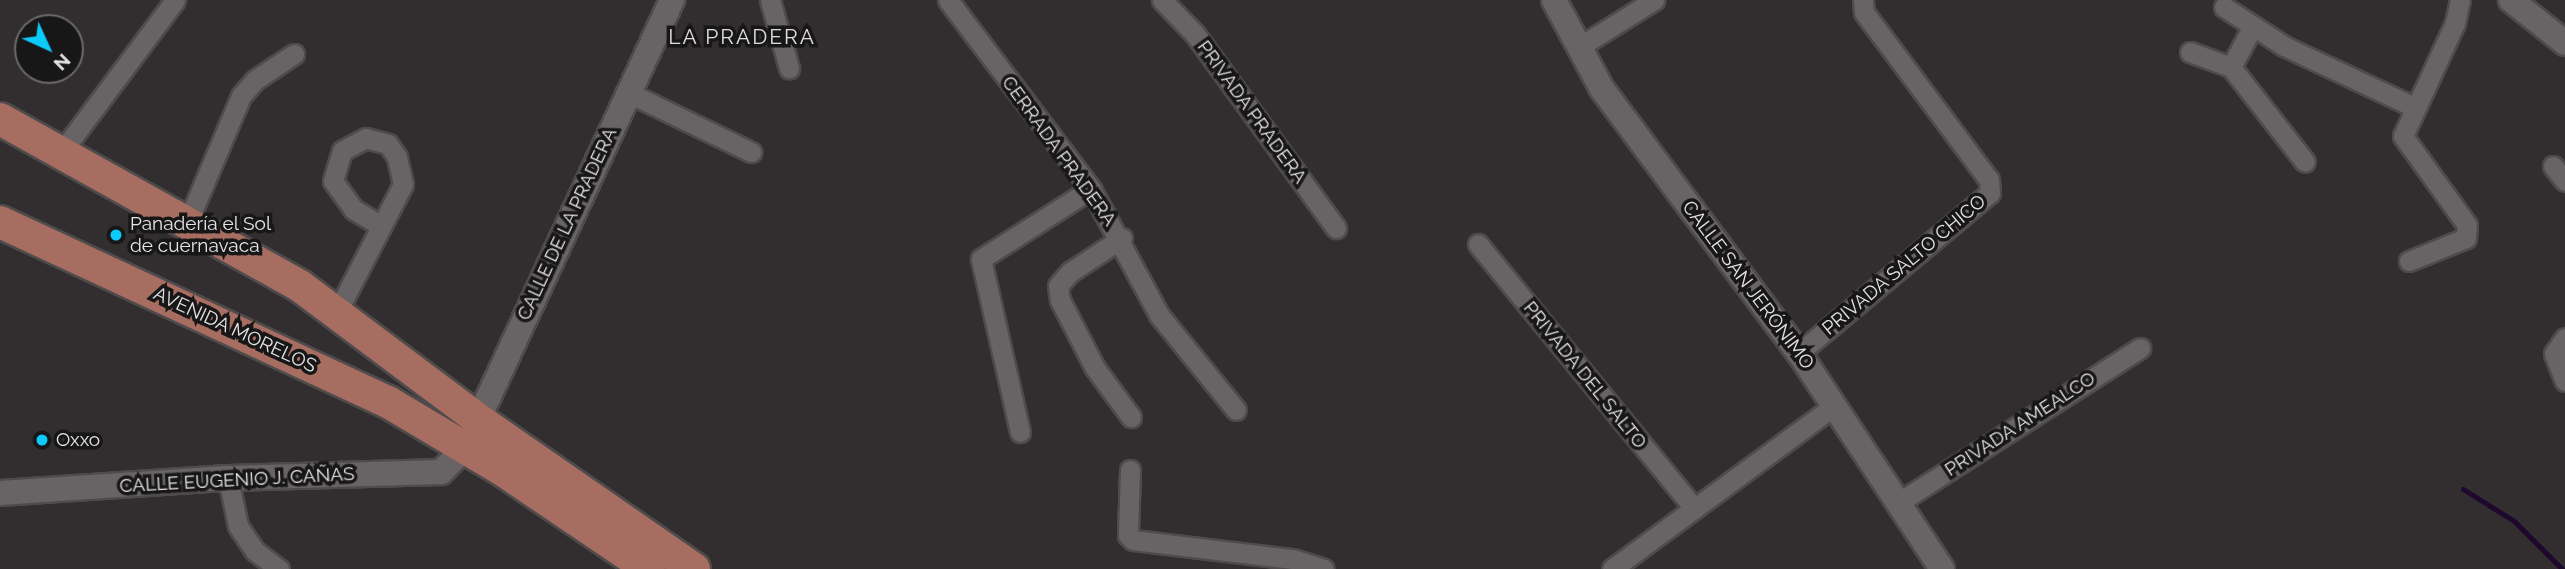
<!DOCTYPE html>
<meta charset="utf-8">
<style>
body{margin:0}
#map{position:relative;width:2565px;height:569px;overflow:hidden;background:#322e2f;font-family:Raleway,sans-serif}
div>[style]{position:absolute}
[style*='--x']{left:calc(var(--x)*1px);top:calc(var(--y)*1px);width:calc(var(--w)*1px);rotate:calc(var(--a)*1deg)}
.stream>*{height:5px;margin:-2.5px;padding:0 2.5px;transform-origin:2.5px;border-radius:2.5px;background:#1f072e}
.roads{filter:drop-shadow(2px 0 #4f4b4c) drop-shadow(-2px 0 #4f4b4c) drop-shadow(0 2px #4f4b4c) drop-shadow(0 -2px #4f4b4c)}
.minor>*{height:19px;margin:-9.5px;padding:0 9.5px;transform-origin:9.5px;border-radius:9.5px;background:#686364}
.tertiary>*{height:24px;margin:-12px;padding:0 12px;transform-origin:12px;border-radius:12px;background:#686364}
.primary>*{height:32px;margin:-16px;padding:0 16px;transform-origin:16px;border-radius:16px;background:#a66d60}
.dots>*{width:19px;height:19px;translate:-50% -50%;box-sizing:border-box;border:4px solid #181717;border-radius:50%}
span{translate:-50% -50%;white-space:nowrap;text-align:center;line-height:1.15;-webkit-text-stroke:7px #181717;paint-order:stroke}
.street-label{font-size:19px;color:#e6e3e4}
.poi-label{font-size:19px;color:#e6e3e4}
.left{translate:0 -50%;text-align:left}
.neighbourhood-label{font-size:21px;color:#e1dcdc;letter-spacing:2px}
.north{position:absolute;left:14px;top:14px;width:70px;height:70px;box-sizing:border-box;background:#181717;border:2px solid #6a6969;border-radius:50%;rotate:135deg;font-size:19px;font-weight:700;line-height:28px;text-align:center;color:#e6e3e4}
.north::after{content:'';display:block;margin:auto;width:24px;height:32px;background:#0ccafa;clip-path:polygon(50% 0,100% 100%,50% 72%,0 100%)}
</style>
<div id="map">
<div class="stream">
<i style="--x:2463;--y:489;--w:60;--a:32.1"></i>
<i style="--x:2514;--y:521;--w:68;--a:45"></i>
</div>
<div class="roads">
<div class="minor">
<i style="--x:770;--y:0;--w:71;--a:74.4"></i>
<i style="--x:948;--y:0;--w:237;--a:52.9"></i>
<i style="--x:1091;--y:189;--w:143;--a:61.6"></i>
<i style="--x:1159;--y:315;--w:122;--a:51"></i>
<i style="--x:1162;--y:0;--w:47;--a:45.9"></i>
<i style="--x:1195;--y:34;--w:240;--a:54"></i>
<i style="--x:2224;--y:7;--w:72;--a:33"></i>
<i style="--x:2284;--y:46;--w:144;--a:25.1"></i>
<i style="--x:2253;--y:26;--w:47;--a:118.2"></i>
<i style="--x:2231;--y:67;--w:120;--a:52.1"></i>
<i style="--x:1579;--y:47;--w:89;--a:-32.1"></i>
<i style="--x:2190;--y:52;--w:44;--a:20.1"></i>
<i style="--x:627;--y:92;--w:138;--a:25.8"></i>
<i style="--x:60;--y:154;--w:192;--a:-53.2"></i>
<i style="--x:2553;--y:166;--w:19;--a:51"></i>
<i style="--x:188;--y:221;--w:136;--a:-67"></i>
<i style="--x:241;--y:96;--w:21;--a:-49"></i>
<i style="--x:255;--y:80;--w:47;--a:-33.7"></i>
<i style="--x:1122;--y:238;--w:62;--a:146.8"></i>
<i style="--x:1070;--y:272;--w:18;--a:131"></i>
<i style="--x:1058;--y:286;--w:14;--a:82"></i>
<i style="--x:1060;--y:300;--w:76;--a:62.8"></i>
<i style="--x:1095;--y:368;--w:61;--a:53.7"></i>
<i style="--x:1478;--y:244;--w:338;--a:50.7"></i>
<i style="--x:2409;--y:261;--w:61;--a:-22"></i>
<i style="--x:2466;--y:238;--w:13;--a:-86"></i>
<i style="--x:2467;--y:225;--w:110;--a:-125.7"></i>
<i style="--x:2403;--y:136;--w:124;--a:-65.3"></i>
<i style="--x:2455;--y:23;--w:24;--a:-78"></i>
<i style="--x:337;--y:312;--w:144;--a:-62.7"></i>
<i style="--x:403;--y:184;--w:28;--a:-103"></i>
<i style="--x:397;--y:157;--w:16;--a:-125"></i>
<i style="--x:388;--y:144;--w:23;--a:-165"></i>
<i style="--x:366;--y:138;--w:27;--a:152"></i>
<i style="--x:342;--y:151;--w:31;--a:107"></i>
<i style="--x:333;--y:181;--w:34;--a:54"></i>
<i style="--x:353;--y:209;--w:33;--a:31"></i>
<i style="--x:2565;--y:338;--w:19;--a:125"></i>
<i style="--x:2554;--y:354;--w:29;--a:68"></i>
<i style="--x:1799;--y:353;--w:249;--a:-40"></i>
<i style="--x:1990;--y:193;--w:13;--a:-94"></i>
<i style="--x:1989;--y:180;--w:209;--a:-126.7"></i>
<i style="--x:1864;--y:12;--w:12;--a:-95"></i>
<i style="--x:1020;--y:432;--w:177;--a:-102.7"></i>
<i style="--x:981;--y:259;--w:130;--a:-32.5"></i>
<i style="--x:1130;--y:470;--w:65;--a:91.8"></i>
<i style="--x:1128;--y:535;--w:7;--a:45"></i>
<i style="--x:1133;--y:540;--w:161;--a:6.8"></i>
<i style="--x:1293;--y:559;--w:32;--a:18"></i>
<i style="--x:228;--y:478;--w:49;--a:78.2"></i>
<i style="--x:238;--y:526;--w:30;--a:56"></i>
<i style="--x:255;--y:551;--w:30;--a:37"></i>
<i style="--x:1901;--y:501;--w:284;--a:-32.6"></i>
<i style="--x:1612;--y:569;--w:277;--a:-36.3"></i>
</div>
<div class="tertiary">
<i style="--x:1554;--y:0;--w:101;--a:61.7"></i>
<i style="--x:1602;--y:89;--w:329;--a:53.3"></i>
<i style="--x:1799;--y:353;--w:259;--a:56.5"></i>
<i style="--x:2511;--y:0;--w:69;--a:38.5"></i>
<i style="--x:0;--y:493;--w:228;--a:-3.8"></i>
<i style="--x:228;--y:478;--w:213;--a:-1.6"></i>
<i style="--x:441;--y:472;--w:34;--a:-45"></i>
<i style="--x:465;--y:448;--w:494;--a:-65.2"></i>
</div>
<div class="primary">
<i style="--x:0;--y:119;--w:343;--a:29.1"></i>
<i style="--x:300;--y:286;--w:232;--a:36.8"></i>
<i style="--x:486;--y:425;--w:253;--a:34.7"></i>
<i style="--x:0;--y:222;--w:428;--a:24.9"></i>
<i style="--x:388;--y:402;--w:135;--a:30.7"></i>
<i style="--x:504;--y:471;--w:175;--a:34.1"></i>
</div>
</div>
<div class="dots">
<i style="left:116px;top:235px;background:#0ccafa"></i>
<i style="left:42px;top:440px;background:#0ccafa"></i>
</div>
<div class="street-label">
<span style="left:1252px;top:112px;rotate:54deg">PRIVADA PRADERA</span>
<span style="left:1059px;top:151px;rotate:54deg">CERRADA PRADERA</span>
<span style="left:567px;top:224px;rotate:-65deg">CALLE DE LA PRADERA</span>
<span style="left:1904px;top:265px;rotate:-40deg">PRIVADA SALTO CHICO</span>
<span style="left:1748px;top:285px;rotate:53deg">CALLE SAN JERÓNIMO</span>
<span style="left:235px;top:330px;rotate:25deg">AVENIDA MORELOS</span>
<span style="left:1585px;top:375px;rotate:51deg">PRIVADA DEL SALTO</span>
<span style="left:2020px;top:424px;rotate:-33deg">PRIVADA AMEALCO</span>
<span style="left:237px;top:480px;rotate:-3deg">CALLE EUGENIO J. CAÑAS</span>
</div>
<div class="poi-label">
<span class="left" style="left:130px;top:235px">Panadería el Sol<br>de cuernavaca</span>
<span class="left" style="left:56px;top:440px">Oxxo</span>
</div>
<div class="neighbourhood-label">
<span style="left:742px;top:37px">LA PRADERA</span>
</div>
<div class="north">N</div>
</div>
